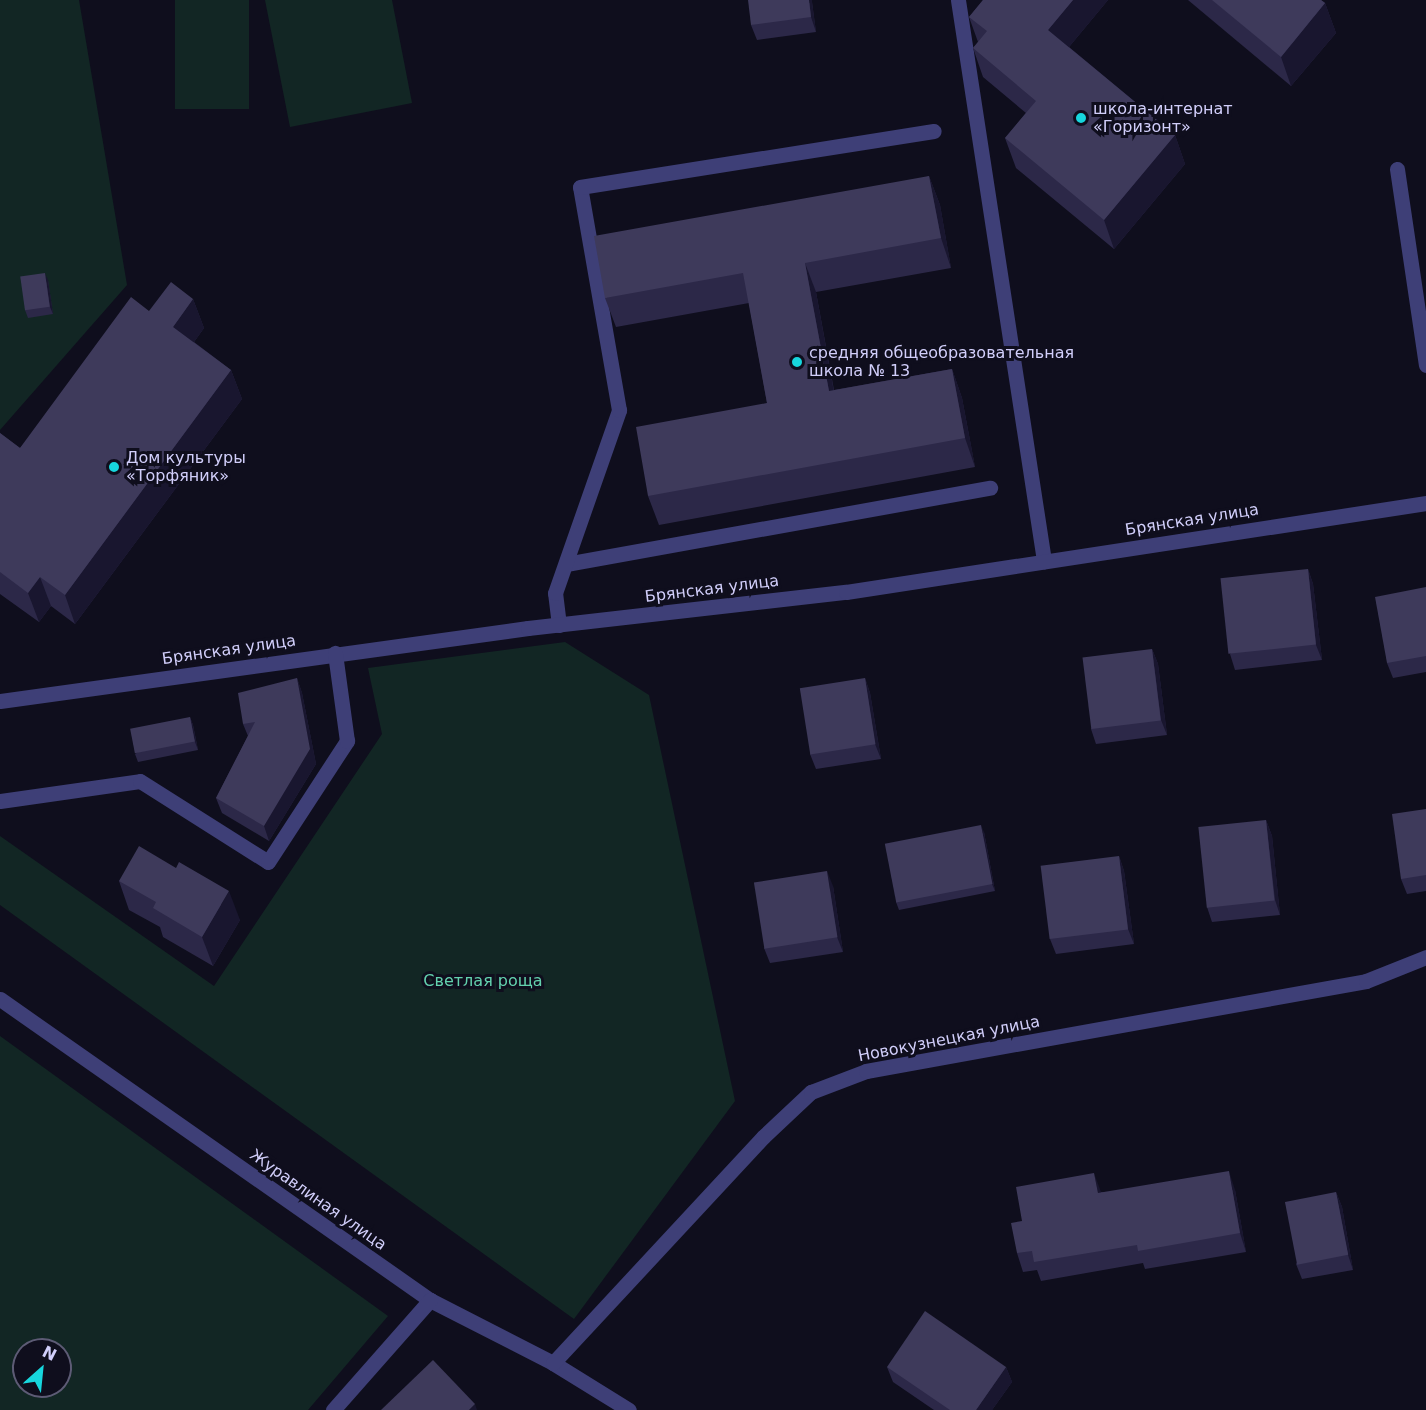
<!DOCTYPE html>
<meta charset="utf-8">
<style>
body{margin:0}
#map{position:relative;width:1426px;height:1410px;overflow:hidden;background:#0f0e1d;font-family:"DejaVu Sans",sans-serif}
div>[style]{position:absolute}
[style*='--x']{left:calc(var(--x)*1px);top:calc(var(--y)*1px);width:calc(var(--w)*1px);rotate:calc(var(--a)*1deg)}
.green>*{inset:0;background:#122624;transform-origin:0 0}
.minor>*{height:15px;margin:-7.5px;padding:0 7.5px;transform-origin:7.5px;border-radius:7.5px;background:#3e3f77}
.wall>*{inset:0;background:#2c2848}
.shaded-wall>*{inset:0;background:#19162f}
.building>*{inset:0;background:#3e3a5b;transform-origin:0 0}
.dots>*{width:16px;height:16px;translate:-50% -50%;box-sizing:border-box;border:3px solid #0f0e1d;border-radius:50%}
span{translate:-50% -50%;white-space:nowrap;text-align:center;line-height:1.15;-webkit-text-stroke:6px #0f0e1d;paint-order:stroke}
.poi-label{font-size:16px;color:#d1cefa}
.left{translate:0 -50%;text-align:left}
.street-label{font-size:16px;color:#d1cefa}
.park-label{font-size:16px;color:#63d1ae}
.north{position:absolute;left:12px;top:1338px;width:60px;height:60px;box-sizing:border-box;background:#0f0e1d;border:2px solid #5d5b75;border-radius:50%;rotate:27deg;font-size:16px;font-weight:700;line-height:24px;text-align:center;color:#d1cefa}
.north::after{content:'';display:block;margin:auto;width:21px;height:27px;background:#17d6dd;clip-path:polygon(50% 0,100% 100%,50% 72%,0 100%)}
</style>
<div id="map">
<div class="green">
<i style="clip-path:polygon(0 0,79px 0,127px 285px,0 430px)"></i>
<i style="left:175px;top:0;width:74px;height:109px"></i>
<i style="clip-path:polygon(265px 0,392px 0,412px 103px,290px 127px)"></i>
<i style="clip-path:polygon(565px 642px,649px 695px,735px 1101px,574px 1319px,0 905px,0 836px,214px 986px,382px 734px,368px 668px)"></i>
<i style="clip-path:polygon(evenodd,0 1036px,388px 1316px,308px 1410px,0 1410px,0 1036px,24px 1350px,60px 1350px,60px 1386px,24px 1386px,24px 1350px)"></i>
</div>
<div class="minor">
<i style="--x:958;--y:0;--w:568;--a:81.28"></i>
<i style="--x:1397;--y:169;--w:198;--a:81.6"></i>
<i style="--x:566;--y:564;--w:431;--a:-10.2"></i>
<i style="--x:559;--y:625;--w:32;--a:-97"></i>
<i style="--x:555;--y:593;--w:194;--a:-70.7"></i>
<i style="--x:619;--y:410;--w:226;--a:-99.9"></i>
<i style="--x:580;--y:187;--w:358;--a:-9"></i>
<i style="--x:0;--y:701;--w:533;--a:-7.87"></i>
<i style="--x:528;--y:628;--w:320;--a:-6.5"></i>
<i style="--x:846;--y:592;--w:587;--a:-8.72"></i>
<i style="--x:0;--y:801;--w:141;--a:-8.1"></i>
<i style="--x:140;--y:781;--w:151;--a:32.3"></i>
<i style="--x:268;--y:862;--w:145;--a:-56.9"></i>
<i style="--x:347;--y:741;--w:89;--a:-97.8"></i>
<i style="--x:0;--y:999;--w:525;--a:34.99"></i>
<i style="--x:430;--y:1300;--w:138;--a:27.1"></i>
<i style="--x:553;--y:1363;--w:89;--a:31.7"></i>
<i style="--x:553;--y:1363;--w:309;--a:-47.1"></i>
<i style="--x:763;--y:1137;--w:66;--a:-43.2"></i>
<i style="--x:811;--y:1092;--w:59;--a:-20.9"></i>
<i style="--x:866;--y:1071;--w:508;--a:-10.2"></i>
<i style="--x:1366;--y:981;--w:65;--a:-21.8"></i>
<i style="--x:333;--y:1410;--w:147;--a:-48.6"></i>
</div>
<div class="wall">
<i style="clip-path:polygon(983px 0,1108px 0,1069px 47px,1175px 135px,1185px 164px,1114px 249px,1016px 168px,1005px 138px,1026px 113px,983px 77px,973px 48px,978px 42px,969px 17px)"></i>
<i style="clip-path:polygon(1188px 0,1321px 0,1325px 3px,1336px 33px,1291px 86px)"></i>
<i style="clip-path:polygon(812px 2px,816px 32px,757px 40px,751px 25px)"></i>
<i style="clip-path:polygon(929px 176px,940px 205px,951px 268px,816px 292px,834px 390px,952px 369px,962px 398px,975px 467px,659px 525px,648px 496px,767px 403px,749px 303px,616px 327px,605px 298px)"></i>
<i style="clip-path:polygon(48px 280px,53px 314px,28px 318px,25px 310px)"></i>
<i style="clip-path:polygon(193px 299px,204px 328px,194px 342px,231px 370px,242px 399px,75px 624px,51px 606px,39px 622px,0 594px,0 433px,20px 448px,149px 311px)"></i>
<i style="clip-path:polygon(1308px 569px,1313px 584px,1322px 660px,1235px 670px,1230px 654px)"></i>
<i style="clip-path:polygon(1426px 587px,1426px 672px,1393px 678px,1387px 663px)"></i>
<i style="clip-path:polygon(1152px 649px,1158px 664px,1167px 735px,1096px 744px,1091px 729px)"></i>
<i style="clip-path:polygon(297px 678px,302px 693px,316px 764px,269px 841px,222px 813px,216px 798px,248px 736px,243px 724px)"></i>
<i style="clip-path:polygon(865px 678px,870px 693px,881px 759px,816px 769px,810px 754px)"></i>
<i style="clip-path:polygon(190px 717px,193px 725px,198px 750px,138px 762px,135px 754px)"></i>
<i style="clip-path:polygon(1426px 809px,1426px 891px,1407px 894px,1401px 879px)"></i>
<i style="clip-path:polygon(1266px 820px,1272px 836px,1280px 915px,1212px 922px,1207px 907px)"></i>
<i style="clip-path:polygon(984px 832px,995px 891px,899px 910px,896px 902px)"></i>
<i style="clip-path:polygon(1119px 856px,1124px 871px,1134px 944px,1056px 954px,1050px 939px)"></i>
<i style="clip-path:polygon(176px 868px,240px 920px,213px 966px,163px 937px,160px 927px,129px 910px,119px 881px)"></i>
<i style="clip-path:polygon(833px 886px,843px 952px,770px 963px,764px 948px)"></i>
<i style="clip-path:polygon(1235px 1190px,1246px 1252px,1145px 1269px,1143px 1263px,1041px 1281px,1037px 1270px,1023px 1272px,1017px 1253px,1022px 1221px,1101px 1192px)"></i>
<i style="clip-path:polygon(1336px 1192px,1342px 1207px,1353px 1270px,1302px 1279px,1296px 1264px)"></i>
<i style="clip-path:polygon(887px 1367px,1006px 1367px,1012px 1382px,992px 1410px,934px 1410px,893px 1382px)"></i>
</div>
<div class="shaded-wall">
<i style="clip-path:polygon(809px 0,812px 0,812px 2px,816px 32px,811px 17px)"></i>
<i style="clip-path:polygon(1073px 0,1108px 0,1059px 59px,1048px 30px)"></i>
<i style="clip-path:polygon(1325px 3px,1336px 33px,1291px 86px,1281px 57px)"></i>
<i style="clip-path:polygon(1175px 135px,1185px 164px,1114px 249px,1104px 220px)"></i>
<i style="clip-path:polygon(929px 176px,940px 205px,951px 268px,941px 238px)"></i>
<i style="clip-path:polygon(805px 263px,816px 292px,839px 420px,829px 391px)"></i>
<i style="clip-path:polygon(45px 273px,48px 280px,53px 314px,50px 307px)"></i>
<i style="clip-path:polygon(193px 299px,204px 328px,184px 356px,173px 327px)"></i>
<i style="clip-path:polygon(952px 369px,962px 398px,975px 467px,965px 438px)"></i>
<i style="clip-path:polygon(231px 370px,242px 399px,75px 624px,65px 595px)"></i>
<i style="clip-path:polygon(1308px 569px,1313px 584px,1322px 660px,1316px 645px)"></i>
<i style="clip-path:polygon(40px 577px,51px 606px,39px 622px,28px 593px)"></i>
<i style="clip-path:polygon(1152px 649px,1158px 664px,1167px 735px,1161px 720px)"></i>
<i style="clip-path:polygon(297px 678px,302px 693px,316px 764px,269px 841px,264px 826px)"></i>
<i style="clip-path:polygon(865px 678px,870px 693px,881px 759px,875px 744px)"></i>
<i style="clip-path:polygon(190px 717px,193px 725px,198px 750px,195px 742px)"></i>
<i style="clip-path:polygon(1266px 820px,1272px 836px,1280px 915px,1275px 900px)"></i>
<i style="clip-path:polygon(981px 825px,984px 832px,995px 891px,992px 884px)"></i>
<i style="clip-path:polygon(1119px 856px,1124px 871px,1134px 944px,1128px 929px)"></i>
<i style="clip-path:polygon(827px 871px,833px 886px,843px 952px,837px 937px)"></i>
<i style="clip-path:polygon(229px 891px,240px 920px,213px 966px,202px 937px)"></i>
<i style="clip-path:polygon(1229px 1171px,1235px 1190px,1246px 1252px,1240px 1233px)"></i>
<i style="clip-path:polygon(1094px 1173px,1101px 1192px,1105px 1212px,1098px 1193px)"></i>
<i style="clip-path:polygon(1336px 1192px,1342px 1207px,1353px 1270px,1348px 1255px)"></i>
<i style="clip-path:polygon(1006px 1367px,1012px 1382px,992px 1410px,976px 1410px)"></i>
<i style="clip-path:polygon(475px 1404px,477px 1410px,469px 1410px)"></i>
</div>
<div class="building">
<i style="clip-path:polygon(748px 0,809px 0,811px 17px,751px 25px)"></i>
<i style="clip-path:polygon(983px 0,1073px 0,1048px 30px,1175px 135px,1104px 220px,1005px 138px,1036px 101px,973px 48px,987px 31px,969px 17px)"></i>
<i style="clip-path:polygon(1212px 0,1321px 0,1325px 3px,1281px 57px)"></i>
<i style="clip-path:polygon(929px 176px,941px 238px,805px 263px,829px 391px,952px 369px,965px 438px,648px 496px,636px 427px,767px 403px,743px 273px,605px 298px,594px 236px)"></i>
<i style="left:45px;top:273px;width:34px;height:25px;rotate:82deg"></i>
<i style="clip-path:polygon(171px 282px,193px 299px,173px 327px,231px 370px,65px 595px,40px 577px,28px 593px,0 572px,0 433px,20px 448px,131px 297px,149px 311px)"></i>
<i style="left:1308px;top:569px;width:76px;height:88px;rotate:84deg"></i>
<i style="clip-path:polygon(1426px 587px,1426px 656px,1387px 663px,1375px 597px)"></i>
<i style="left:1152px;top:649px;width:72px;height:70px;rotate:83deg"></i>
<i style="clip-path:polygon(297px 678px,310px 749px,264px 826px,216px 798px,255px 722px,243px 724px,238px 693px)"></i>
<i style="left:865px;top:678px;width:67px;height:66px;rotate:81deg"></i>
<i style="left:190px;top:717px;width:25px;height:61px;rotate:79deg"></i>
<i style="clip-path:polygon(1426px 809px,1426px 875px,1401px 879px,1392px 814px)"></i>
<i style="left:1266px;top:820px;width:81px;height:68px;rotate:84deg"></i>
<i style="left:981px;top:825px;width:60px;height:98px;rotate:79deg"></i>
<i style="clip-path:polygon(139px 846px,176px 868px,179px 862px,229px 891px,202px 937px,153px 908px,156px 902px,119px 881px)"></i>
<i style="left:1119px;top:856px;width:74px;height:79px;rotate:83deg"></i>
<i style="left:827px;top:871px;width:67px;height:74px;rotate:81deg"></i>
<i style="clip-path:polygon(1229px 1171px,1240px 1233px,1138px 1251px,1137px 1245px,1034px 1262px,1032px 1251px,1017px 1253px,1011px 1223px,1022px 1221px,1016px 1187px,1094px 1173px,1098px 1193px)"></i>
<i style="left:1336px;top:1192px;width:64px;height:52px;rotate:79deg"></i>
<i style="clip-path:polygon(925px 1311px,1006px 1367px,976px 1410px,950px 1410px,887px 1367px)"></i>
<i style="clip-path:polygon(433px 1360px,475px 1404px,469px 1410px,381px 1410px)"></i>
</div>
<div class="dots">
<i style="left:1081px;top:118px;background:#17d6dd"></i>
<i style="left:797px;top:362px;background:#17d6dd"></i>
<i style="left:114px;top:467px;background:#17d6dd"></i>
</div>
<div class="poi-label">
<span class="left" style="left:1093px;top:118px">школа-интернат<br>«Горизонт»</span>
<span class="left" style="left:809px;top:362px">средняя общеобразовательная<br>школа № 13</span>
<span class="left" style="left:126px;top:467px">Дом культуры<br>«Торфяник»</span>
</div>
<div class="street-label">
<span style="left:1192px;top:520px;rotate:-9deg">Брянская улица</span>
<span style="left:712px;top:589px;rotate:-7deg">Брянская улица</span>
<span style="left:229px;top:650px;rotate:-8deg">Брянская улица</span>
<span style="left:949px;top:1039px;rotate:-11deg">Новокузнецкая улица</span>
<span style="left:318px;top:1200px;rotate:35deg">Журавлиная улица</span>
</div>
<div class="park-label">
<span style="left:483px;top:981px">Светлая роща</span>
</div>
<div class="north">N</div>
</div>
